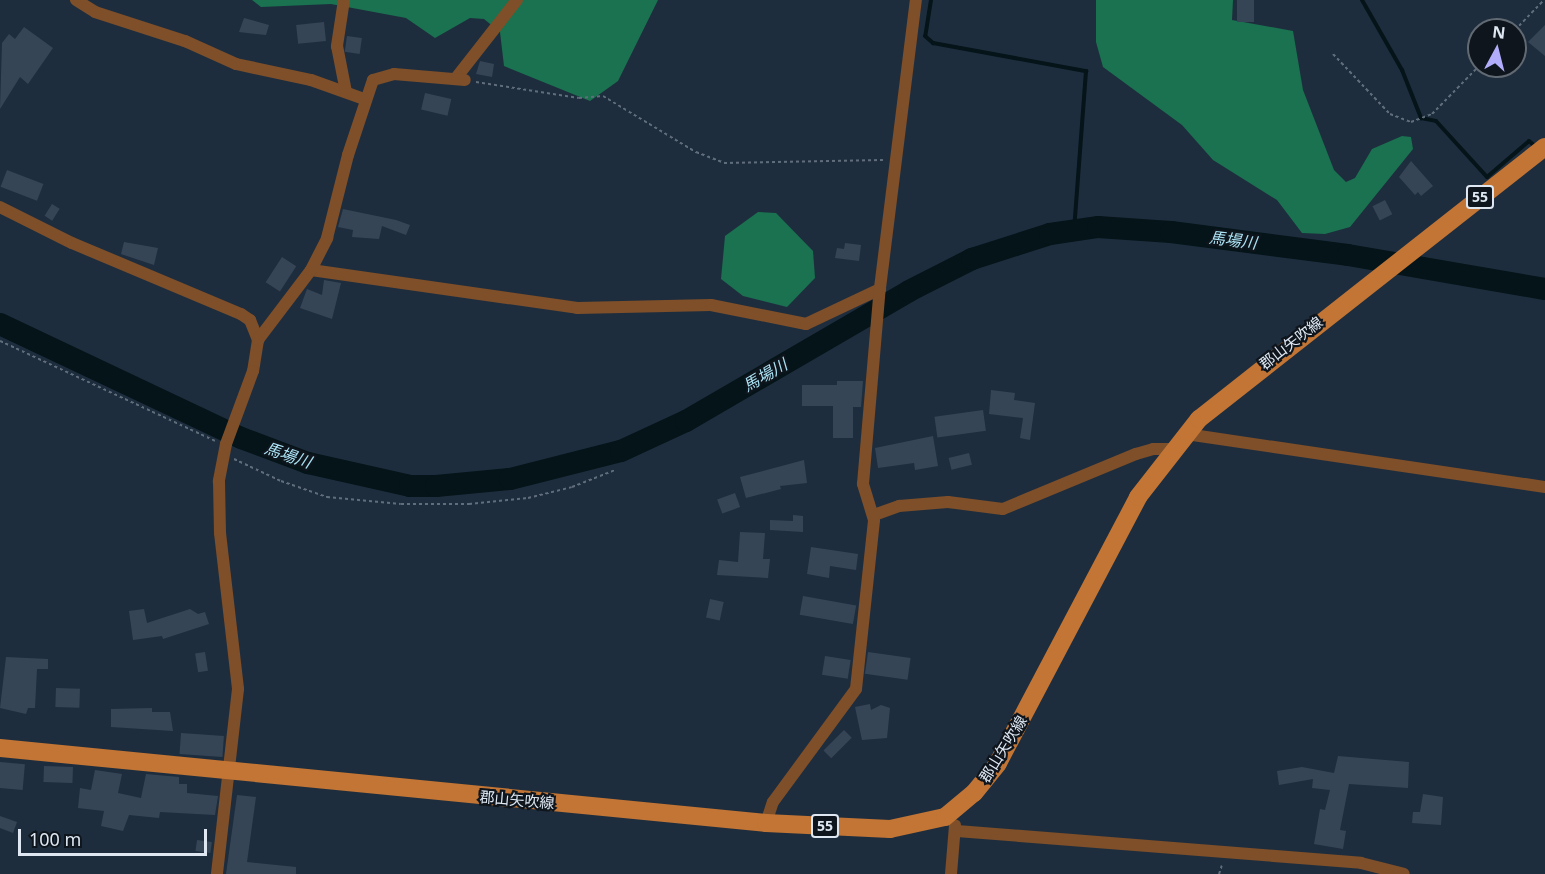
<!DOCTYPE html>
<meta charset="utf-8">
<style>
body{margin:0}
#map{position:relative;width:1545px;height:874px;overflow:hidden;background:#1e2d3d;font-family:"Noto Sans","Noto Sans JP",sans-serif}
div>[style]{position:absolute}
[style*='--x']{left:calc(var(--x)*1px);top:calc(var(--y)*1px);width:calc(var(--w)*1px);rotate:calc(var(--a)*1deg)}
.forest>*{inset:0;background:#1a7250}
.stream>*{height:4px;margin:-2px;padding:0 2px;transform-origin:2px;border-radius:2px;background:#041418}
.river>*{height:22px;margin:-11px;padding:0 11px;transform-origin:11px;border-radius:11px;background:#041418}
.building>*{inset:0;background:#364556;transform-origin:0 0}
.path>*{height:2px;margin-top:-1px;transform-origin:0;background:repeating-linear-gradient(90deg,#606d7b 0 3px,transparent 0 6px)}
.minor>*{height:12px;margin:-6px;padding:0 6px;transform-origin:6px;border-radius:6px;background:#7e4f29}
.primary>*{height:18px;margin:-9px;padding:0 9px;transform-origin:9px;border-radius:9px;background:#c27534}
span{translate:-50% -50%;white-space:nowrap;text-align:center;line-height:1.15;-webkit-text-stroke:4.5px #0e151c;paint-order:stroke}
.shield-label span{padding:2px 4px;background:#0e151c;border:2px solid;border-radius:4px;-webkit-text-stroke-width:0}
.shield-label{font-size:14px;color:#dee7f2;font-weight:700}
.street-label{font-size:15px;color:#dee7f2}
.water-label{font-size:16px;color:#abe2f4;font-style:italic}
.north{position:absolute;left:1467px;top:18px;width:60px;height:60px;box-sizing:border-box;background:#0e151c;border:2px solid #616972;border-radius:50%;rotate:7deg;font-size:16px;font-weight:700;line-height:24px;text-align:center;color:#dee7f2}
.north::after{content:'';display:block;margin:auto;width:21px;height:27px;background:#b1adfa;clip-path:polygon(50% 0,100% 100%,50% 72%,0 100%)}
.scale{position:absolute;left:18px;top:829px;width:189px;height:27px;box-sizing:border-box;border:3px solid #dee7f2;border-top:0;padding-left:8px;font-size:18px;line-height:21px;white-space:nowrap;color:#dee7f2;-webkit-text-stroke:4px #0e151c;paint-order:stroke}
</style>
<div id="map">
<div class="forest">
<i style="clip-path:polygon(252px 0,658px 0,618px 81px,590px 101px,504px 66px,500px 32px,484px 19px,470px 18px,435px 38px,406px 18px,331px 4px,261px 7px)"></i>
<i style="clip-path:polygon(1096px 0,1233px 0,1232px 20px,1293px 31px,1303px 90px,1334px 170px,1346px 182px,1355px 178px,1372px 149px,1402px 136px,1411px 137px,1413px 149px,1350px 227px,1325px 234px,1302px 233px,1277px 200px,1213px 160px,1182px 125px,1103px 67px,1096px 42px)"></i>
<i style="clip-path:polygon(758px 212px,776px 213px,813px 251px,815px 278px,787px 307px,743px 296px,721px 279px,725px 236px)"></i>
</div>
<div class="stream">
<i style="--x:931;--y:0;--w:36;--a:99"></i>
<i style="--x:925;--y:36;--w:11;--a:41"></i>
<i style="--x:933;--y:43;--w:156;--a:10.4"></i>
<i style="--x:1086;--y:71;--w:159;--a:94.3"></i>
<i style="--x:1362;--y:0;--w:81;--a:60.3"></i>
<i style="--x:1402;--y:70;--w:52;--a:68.4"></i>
<i style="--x:1421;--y:118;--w:15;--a:11"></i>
<i style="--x:1436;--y:121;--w:76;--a:47.7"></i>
<i style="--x:1487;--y:177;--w:55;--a:-40.6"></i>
<i style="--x:1529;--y:141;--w:9;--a:41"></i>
</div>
<div class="river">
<i style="--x:0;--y:324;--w:267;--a:25.3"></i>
<i style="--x:241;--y:438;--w:72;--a:20.5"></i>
<i style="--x:308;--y:463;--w:105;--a:12.7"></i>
<i style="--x:410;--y:486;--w:26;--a:0"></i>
<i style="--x:436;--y:486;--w:74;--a:-5.4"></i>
<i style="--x:510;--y:479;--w:114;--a:-14.2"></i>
<i style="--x:621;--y:451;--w:72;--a:-24.8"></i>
<i style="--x:686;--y:421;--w:258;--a:-30.2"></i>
<i style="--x:909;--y:291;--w:71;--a:-26.9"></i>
<i style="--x:972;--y:259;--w:82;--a:-17.8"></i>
<i style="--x:1050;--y:234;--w:49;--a:-8.3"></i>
<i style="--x:1098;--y:227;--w:73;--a:3.9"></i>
<i style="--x:1171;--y:232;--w:178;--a:7.4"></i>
<i style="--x:1348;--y:255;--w:200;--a:9.8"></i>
</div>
<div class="building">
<i style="left:1237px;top:0;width:17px;height:22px"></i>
<i style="clip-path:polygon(244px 18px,269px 25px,266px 35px,239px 32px)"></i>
<i style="left:324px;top:22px;width:19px;height:28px;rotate:84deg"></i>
<i style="clip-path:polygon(1545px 25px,1545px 56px,1528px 42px)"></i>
<i style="clip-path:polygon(24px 27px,53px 48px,28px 84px,20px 77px,0 109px,2px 43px,9px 34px,15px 39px)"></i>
<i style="left:347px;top:36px;width:15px;height:16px;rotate:8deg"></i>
<i style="clip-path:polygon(480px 61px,494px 64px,492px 77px,476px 74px)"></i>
<i style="left:425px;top:93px;width:27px;height:17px;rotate:13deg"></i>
<i style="clip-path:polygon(1411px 161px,1433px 186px,1421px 196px,1418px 192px,1415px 195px,1399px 177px)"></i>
<i style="left:7px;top:170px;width:39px;height:18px;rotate:21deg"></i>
<i style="left:1385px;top:200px;width:16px;height:14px;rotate:63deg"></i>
<i style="left:52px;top:204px;width:9px;height:14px;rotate:32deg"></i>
<i style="clip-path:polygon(343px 209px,396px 220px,410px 225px,406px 235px,382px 226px,379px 239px,352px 237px,353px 230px,338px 227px)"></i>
<i style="clip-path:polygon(124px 242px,158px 248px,154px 265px,121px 254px)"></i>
<i style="clip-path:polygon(845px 243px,861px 245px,859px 261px,835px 258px,837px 248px,844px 249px)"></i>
<i style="left:282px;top:257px;width:17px;height:30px;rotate:33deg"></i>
<i style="clip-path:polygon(324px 280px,341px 283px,332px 319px,300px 308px,307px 289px,322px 295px)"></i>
<i style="clip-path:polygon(837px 381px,863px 381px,861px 407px,853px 407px,853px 438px,833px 438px,833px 406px,802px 406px,802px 385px,837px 385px)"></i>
<i style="clip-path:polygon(991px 390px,1015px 393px,1014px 400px,1035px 403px,1030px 440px,1020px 438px,1023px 418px,989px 414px)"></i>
<i style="left:983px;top:410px;width:21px;height:49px;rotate:82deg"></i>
<i style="clip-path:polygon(933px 436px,938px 466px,915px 470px,914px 463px,878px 468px,875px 448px)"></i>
<i style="left:969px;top:453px;width:12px;height:21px;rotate:76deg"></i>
<i style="clip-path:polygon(804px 460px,807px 483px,780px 486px,781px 489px,746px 498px,740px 477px)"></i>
<i style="left:735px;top:493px;width:15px;height:19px;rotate:70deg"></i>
<i style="clip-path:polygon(793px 515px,803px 516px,803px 532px,770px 530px,770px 520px,793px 521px)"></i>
<i style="clip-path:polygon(740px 532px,765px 533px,763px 559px,770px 559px,768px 578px,717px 575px,719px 560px,738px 562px)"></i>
<i style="clip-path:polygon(811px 547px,858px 554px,856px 570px,830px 566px,829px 578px,807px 574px)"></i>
<i style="left:803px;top:596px;width:54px;height:19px;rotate:10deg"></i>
<i style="left:710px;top:599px;width:14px;height:19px;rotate:12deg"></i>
<i style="clip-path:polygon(144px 609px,147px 623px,190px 609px,198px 614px,205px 612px,209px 624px,163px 639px,162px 636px,133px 640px,129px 611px)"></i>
<i style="left:205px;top:652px;width:19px;height:10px;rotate:81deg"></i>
<i style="left:868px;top:652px;width:43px;height:22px;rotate:8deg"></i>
<i style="left:825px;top:656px;width:26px;height:19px;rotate:9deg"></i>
<i style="clip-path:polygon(6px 657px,48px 659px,48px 669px,37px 669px,35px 708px,28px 708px,26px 714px,0 708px)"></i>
<i style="left:56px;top:688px;width:24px;height:19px;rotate:2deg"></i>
<i style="clip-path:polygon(870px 704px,871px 710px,881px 705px,890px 708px,887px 738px,862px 740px,855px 707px)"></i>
<i style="clip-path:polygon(152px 708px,152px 712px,170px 712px,173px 731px,111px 727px,111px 709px)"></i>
<i style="left:844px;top:730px;width:11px;height:29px;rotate:45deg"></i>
<i style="left:181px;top:733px;width:43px;height:21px;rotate:4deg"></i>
<i style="clip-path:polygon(1338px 756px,1409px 762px,1408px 788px,1349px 784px,1340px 830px,1346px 831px,1343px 849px,1314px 844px,1320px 809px,1325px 810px,1330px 790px,1312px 788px,1313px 779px,1279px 785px,1277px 771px,1302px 767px,1334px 773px)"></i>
<i style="left:0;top:762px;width:25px;height:26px;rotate:5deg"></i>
<i style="left:44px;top:766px;width:29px;height:16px;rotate:2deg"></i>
<i style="clip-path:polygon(95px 770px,122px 774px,118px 793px,141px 798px,146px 774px,179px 777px,179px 784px,187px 784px,187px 793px,218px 796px,215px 815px,160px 812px,159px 818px,129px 815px,123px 831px,101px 826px,104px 811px,78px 808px,80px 788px,91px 790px)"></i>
<i style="clip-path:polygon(1423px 794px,1443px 797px,1441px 825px,1412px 823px,1413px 812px,1420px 812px)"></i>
<i style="clip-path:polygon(237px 795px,256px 797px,247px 862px,296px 867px,296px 874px,226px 874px)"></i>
<i style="clip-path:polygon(0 816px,17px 822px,13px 833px,0 828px)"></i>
<i style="left:197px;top:840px;width:15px;height:11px;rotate:8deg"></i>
</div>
<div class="path">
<i style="--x:1515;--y:30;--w:42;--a:-46"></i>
<i style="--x:1333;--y:54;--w:83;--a:46.5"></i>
<i style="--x:1390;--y:114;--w:22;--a:21"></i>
<i style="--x:1411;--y:122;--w:22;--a:-21"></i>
<i style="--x:1432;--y:114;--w:67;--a:-45.6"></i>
<i style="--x:476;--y:82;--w:104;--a:8.8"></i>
<i style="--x:579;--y:98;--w:24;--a:-5"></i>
<i style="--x:603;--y:96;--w:109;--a:31.1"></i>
<i style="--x:696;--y:152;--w:30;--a:21"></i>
<i style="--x:724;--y:163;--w:159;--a:-1.1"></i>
<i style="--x:0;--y:341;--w:237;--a:24.9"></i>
<i style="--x:234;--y:459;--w:52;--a:25.1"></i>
<i style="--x:281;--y:481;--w:49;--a:19.2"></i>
<i style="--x:327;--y:497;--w:74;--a:5.4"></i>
<i style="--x:401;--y:504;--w:68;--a:0"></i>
<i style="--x:469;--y:504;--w:59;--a:-5.8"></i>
<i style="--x:528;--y:498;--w:45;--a:-14"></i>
<i style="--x:572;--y:487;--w:46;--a:-21.6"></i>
<i style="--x:1219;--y:874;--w:9;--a:-72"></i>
</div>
<div class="minor">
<i style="--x:76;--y:0;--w:22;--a:32"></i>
<i style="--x:95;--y:12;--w:95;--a:17.9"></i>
<i style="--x:185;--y:41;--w:56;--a:24.3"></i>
<i style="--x:236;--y:64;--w:77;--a:12"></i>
<i style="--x:311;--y:80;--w:56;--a:19.7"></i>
<i style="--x:344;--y:0;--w:47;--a:98.7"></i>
<i style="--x:337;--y:46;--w:47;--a:78.9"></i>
<i style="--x:456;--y:78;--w:99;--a:-52"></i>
<i style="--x:0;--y:207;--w:80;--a:26.6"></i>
<i style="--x:72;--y:243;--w:183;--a:22.8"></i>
<i style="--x:241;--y:314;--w:11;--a:34"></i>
<i style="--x:250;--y:320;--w:22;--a:68"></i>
<i style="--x:258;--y:340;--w:31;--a:99"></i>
<i style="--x:253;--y:371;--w:78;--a:110.3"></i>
<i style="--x:226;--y:444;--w:38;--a:101"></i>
<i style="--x:219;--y:481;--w:52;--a:88.9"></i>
<i style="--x:220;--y:533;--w:157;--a:83.4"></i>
<i style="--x:238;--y:689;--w:186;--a:96.5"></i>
<i style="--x:311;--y:270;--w:269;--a:8.1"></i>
<i style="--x:577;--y:308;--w:134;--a:-1.3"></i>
<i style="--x:711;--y:305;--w:97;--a:11.3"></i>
<i style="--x:806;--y:324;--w:82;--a:-25.3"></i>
<i style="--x:258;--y:340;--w:88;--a:-52.9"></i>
<i style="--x:311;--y:270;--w:36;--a:-63"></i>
<i style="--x:327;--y:238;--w:86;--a:-75.8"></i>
<i style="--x:348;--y:155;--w:79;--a:-71.6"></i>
<i style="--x:373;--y:80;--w:22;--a:-16"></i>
<i style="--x:394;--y:74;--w:71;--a:4.8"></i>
<i style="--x:1186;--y:434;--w:363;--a:8.4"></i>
<i style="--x:874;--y:515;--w:27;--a:-20"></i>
<i style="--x:899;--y:506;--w:49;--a:-4.7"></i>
<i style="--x:948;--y:502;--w:55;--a:7.3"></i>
<i style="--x:1003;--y:509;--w:144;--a:-22.5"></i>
<i style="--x:1136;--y:454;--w:18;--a:-16"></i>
<i style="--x:1153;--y:449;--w:22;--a:0"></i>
<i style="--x:766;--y:823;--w:22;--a:-72"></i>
<i style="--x:773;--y:802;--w:140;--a:-53.7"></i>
<i style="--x:856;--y:689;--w:170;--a:-83.9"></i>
<i style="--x:874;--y:520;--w:38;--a:-107"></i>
<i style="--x:863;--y:484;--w:189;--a:-85.1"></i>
<i style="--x:879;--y:296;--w:298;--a:-82.9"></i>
<i style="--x:957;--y:831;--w:405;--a:4.5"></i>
<i style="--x:1361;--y:863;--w:44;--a:14.3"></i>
<i style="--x:951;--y:874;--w:49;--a:-85.3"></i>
</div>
<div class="primary">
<i style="--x:0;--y:748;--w:770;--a:5.59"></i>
<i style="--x:766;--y:823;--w:124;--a:2.8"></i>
<i style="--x:890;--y:829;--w:56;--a:-12.3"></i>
<i style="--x:945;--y:817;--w:38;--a:-40"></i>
<i style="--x:974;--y:793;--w:38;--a:-51"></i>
<i style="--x:998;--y:763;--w:301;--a:-62.2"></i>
<i style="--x:1138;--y:497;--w:99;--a:-52"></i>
<i style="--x:1199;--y:419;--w:440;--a:-38.2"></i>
</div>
<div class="shield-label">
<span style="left:1480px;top:197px">55</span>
<span style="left:825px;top:826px">55</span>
</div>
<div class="street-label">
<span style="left:1291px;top:343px;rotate:-38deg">郡山矢吹線</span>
<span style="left:1003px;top:749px;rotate:-58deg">郡山矢吹線</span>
<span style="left:517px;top:800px;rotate:5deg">郡山矢吹線</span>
</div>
<div class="water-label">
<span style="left:1233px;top:240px;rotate:7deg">馬場川</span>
<span style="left:765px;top:375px;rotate:-30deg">馬場川</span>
<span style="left:288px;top:455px;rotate:19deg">馬場川</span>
</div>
<div class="north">N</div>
<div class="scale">100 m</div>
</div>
